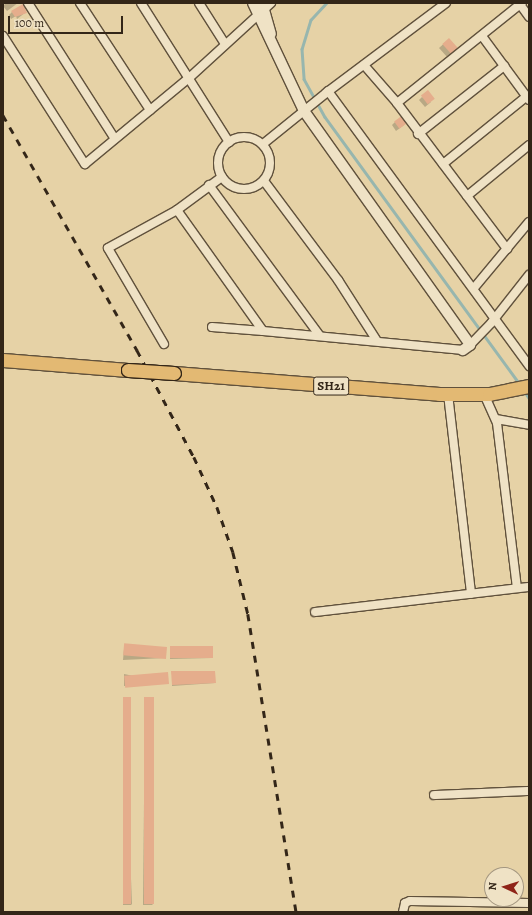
<!DOCTYPE html>
<style>
body{margin:0}
#map{position:relative;width:532px;height:915px;overflow:hidden;background:#e6d2a6;font-family:Alegreya,serif}
div>[style]{position:absolute}
[style*='--x']{left:calc(var(--x)*1px);top:calc(var(--y)*1px);width:calc(var(--w)*1px);rotate:calc(var(--a)*1deg)}
.shadow>*{inset:0;background:#0003}
.stream>*{height:2.5px;margin:-1.25px;padding:0 1.25px;transform-origin:1.25px;border-radius:1.25px;background:#97b6ae}
.building>*{inset:0;background:#e5ad8c;transform-origin:0 0}
.roads{filter:drop-shadow(1px 0 #60513c) drop-shadow(-1px 0 #60513c) drop-shadow(0 1px #60513c) drop-shadow(0 -1px #60513c)}
.minor>*{height:8px;margin:-4px;padding:0 4px;transform-origin:4px;border-radius:4px;background:#efe2c5}
.minor>.ring{margin:-4px;padding:0;box-sizing:content-box;background:none;border:8px solid #efe2c5;border-radius:50%}
.tertiary>*{height:10px;margin:-5px;padding:0 5px;transform-origin:5px;border-radius:5px;background:#efe2c5}
.primary>*{height:13px;margin:-6.5px;padding:0 6.5px;transform-origin:6.5px;border-radius:6.5px;background:#e3b973}
.rail>*{height:2.5px;margin-top:-1.25px;transform-origin:0;background:repeating-linear-gradient(90deg,#332618 0 7px,transparent 0 14px)}
.bridges{filter:drop-shadow(1px 0 #332618) drop-shadow(-1px 0 #332618) drop-shadow(0 1px #332618) drop-shadow(0 -1px #332618)}
.primary-bridge>*{height:13px;margin:-6.5px;padding:0 6.5px;transform-origin:6.5px;border-radius:6.5px;background:#e3b973}
span{translate:-50% -50%;white-space:nowrap;text-align:center;line-height:1.15;-webkit-text-stroke:3.5px #efe2c5;paint-order:stroke}
.shield-label span{padding:1px 3px;background:#efe2c5;border:1px solid;border-radius:3px;-webkit-text-stroke-width:0}
.shield-label{font-size:13px;color:#332618;font-weight:700}
.frame{position:absolute;inset:0;border:4px solid #332618;pointer-events:none}
.north{position:absolute;left:484px;top:867px;width:40px;height:40px;box-sizing:border-box;background:#efe2c5;border:1px solid #a49780;border-radius:50%;rotate:274deg;font-size:11px;font-weight:700;line-height:16px;text-align:center;color:#332618}
.north::after{content:'';display:block;margin:auto;width:14px;height:18px;background:#8f2418;clip-path:polygon(50% 0,100% 100%,50% 72%,0 100%)}
.scale{position:absolute;left:8px;top:16px;width:115px;height:18px;box-sizing:border-box;border:2px solid #332618;border-top:0;padding-left:5px;font-size:12px;line-height:14px;white-space:nowrap;color:#332618;-webkit-text-stroke:3px #efe2c5;paint-order:stroke}
</style>
<div id="map">
<div class="shadow">
<i style="clip-path:polygon(6px 3px,18px 3px,7px 11px,3px 6px)"></i>
<i style="clip-path:polygon(12px 12px,26px 12px,17px 19px,16px 16px,11px 19px,9px 15px)"></i>
<i style="clip-path:polygon(449px 39px,454px 52px,448px 58px,439px 48px)"></i>
<i style="clip-path:polygon(422px 97px,431px 102px,425px 107px,419px 100px)"></i>
<i style="clip-path:polygon(395px 122px,404px 125px,396px 131px,392px 125px)"></i>
<i style="clip-path:polygon(171px 647px,212px 658px,170px 659px)"></i>
<i style="clip-path:polygon(124px 649px,165px 658px,123px 660px)"></i>
<i style="clip-path:polygon(172px 672px,214px 672px,215px 683px,172px 686px)"></i>
<i style="clip-path:polygon(124px 674px,168px 683px,124px 686px)"></i>
<i style="clip-path:polygon(124px 698px,132px 904px,131px 905px,123px 905px)"></i>
<i style="clip-path:polygon(145px 698px,153px 904px,152px 905px,143px 905px)"></i>
</div>
<div class="stream">
<i style="--x:327;--y:3;--w:23;--a:133"></i>
<i style="--x:311;--y:20;--w:30;--a:107"></i>
<i style="--x:302;--y:49;--w:30;--a:86"></i>
<i style="--x:304;--y:79;--w:43;--a:61.1"></i>
<i style="--x:325;--y:117;--w:331;--a:53.9"></i>
<i style="--x:525;--y:392;--w:7;--a:56"></i>
</div>
<div class="building">
<i style="clip-path:polygon(23px 4px,27px 13px,15px 17px,11px 11px)"></i>
<i style="left:449px;top:38px;width:15px;height:9px;rotate:48deg"></i>
<i style="left:428px;top:90px;width:11px;height:9px;rotate:52deg"></i>
<i style="left:403px;top:115px;width:9px;height:11px;rotate:54deg"></i>
<i style="left:170px;top:646px;width:43px;height:12px"></i>
<i style="left:167px;top:647px;width:12px;height:43px;rotate:95deg"></i>
<i style="clip-path:polygon(171px 671px,215px 671px,216px 683px,172px 685px)"></i>
<i style="left:168px;top:672px;width:12px;height:44px;rotate:85deg"></i>
<i style="left:123px;top:697px;width:8px;height:207px"></i>
<i style="left:144px;top:697px;width:10px;height:207px"></i>
</div>
<div class="roads">
<div class="minor">
<i style="--x:28;--y:3;--w:161;--a:57.4"></i>
<i style="--x:80;--y:3;--w:128;--a:56.8"></i>
<i style="--x:141;--y:3;--w:165;--a:57.7"></i>
<i style="--x:199;--y:3;--w:49;--a:57.6"></i>
<i style="--x:519;--y:3;--w:17;--a:54"></i>
<i style="--x:3;--y:36;--w:152;--a:57.4"></i>
<i style="--x:85;--y:164;--w:135;--a:-39.6"></i>
<i style="--x:189;--y:78;--w:111;--a:-42.4"></i>
<i style="--x:482;--y:36;--w:79;--a:53.7"></i>
<i style="--x:364;--y:65;--w:50;--a:49"></i>
<i style="--x:397;--y:103;--w:183;--a:53"></i>
<i style="--x:328;--y:91;--w:341;--a:53.8"></i>
<i style="--x:397;--y:103;--w:160;--a:-38.7"></i>
<i style="--x:418;--y:134;--w:110;--a:-38.3"></i>
<i class="ring" style="left:218px;top:137px;width:44px;height:44px"></i>
<i style="--x:263;--y:144;--w:81;--a:-39"></i>
<i style="--x:326;--y:93;--w:150;--a:-36.9"></i>
<i style="--x:443;--y:164;--w:108;--a:-39"></i>
<i style="--x:264;--y:181;--w:124;--a:53.2"></i>
<i style="--x:338;--y:280;--w:72;--a:57.4"></i>
<i style="--x:209;--y:185;--w:187;--a:53.7"></i>
<i style="--x:467;--y:196;--w:80;--a:-39.4"></i>
<i style="--x:177;--y:210;--w:148;--a:54.6"></i>
<i style="--x:263;--y:331;--w:201;--a:5.4"></i>
<i style="--x:474;--y:288;--w:86;--a:-50.2"></i>
<i style="--x:212;--y:327;--w:51;--a:4.5"></i>
<i style="--x:164;--y:344;--w:111;--a:-120.3"></i>
<i style="--x:108;--y:248;--w:79;--a:-28.8"></i>
<i style="--x:177;--y:210;--w:56;--a:-36.3"></i>
<i style="--x:470;--y:345;--w:32;--a:-46"></i>
<i style="--x:492;--y:322;--w:60;--a:-51.8"></i>
<i style="--x:448;--y:394;--w:201;--a:83.4"></i>
<i style="--x:484;--y:394;--w:32;--a:66"></i>
<i style="--x:497;--y:423;--w:166;--a:83.1"></i>
<i style="--x:496;--y:419;--w:34;--a:10"></i>
<i style="--x:315;--y:612;--w:215;--a:-6.7"></i>
<i style="--x:434;--y:795;--w:95;--a:-2.4"></i>
<i style="--x:403;--y:912;--w:9;--a:-77"></i>
<i style="--x:405;--y:903;--w:5;--a:-22"></i>
<i style="--x:410;--y:901;--w:119;--a:1"></i>
</div>
<div class="tertiary">
<i style="--x:253;--y:3;--w:119;--a:64.7"></i>
<i style="--x:304;--y:111;--w:287;--a:54.6"></i>
<i style="--x:470;--y:345;--w:9;--a:144"></i>
<i style="--x:262;--y:3;--w:32;--a:74"></i>
</div>
<div class="primary">
<i style="--x:3;--y:360;--w:125;--a:4.6"></i>
<i style="--x:174;--y:373;--w:266;--a:4.5"></i>
<i style="--x:439;--y:394;--w:50;--a:0"></i>
<i style="--x:489;--y:394;--w:41;--a:-11.3"></i>
</div>
</div>
<div class="rail">
<i style="--x:3;--y:115;--w:271;--a:60.3"></i>
<i style="--x:137;--y:350;--w:121;--a:62"></i>
<i style="--x:194;--y:457;--w:55;--a:65.3"></i>
<i style="--x:217;--y:507;--w:48;--a:70.4"></i>
<i style="--x:233;--y:552;--w:64;--a:76.4"></i>
<i style="--x:248;--y:614;--w:302;--a:80.8"></i>
</div>
<div class="bridges">
<div class="primary-bridge">
<i style="--x:128;--y:370;--w:46;--a:3.7"></i>
</div>
</div>
<div class="shield-label">
<span style="left:331px;top:386px">SH21</span>
</div>
<div class="frame"></div>
<div class="north">N</div>
<div class="scale">100 m</div>
</div>
